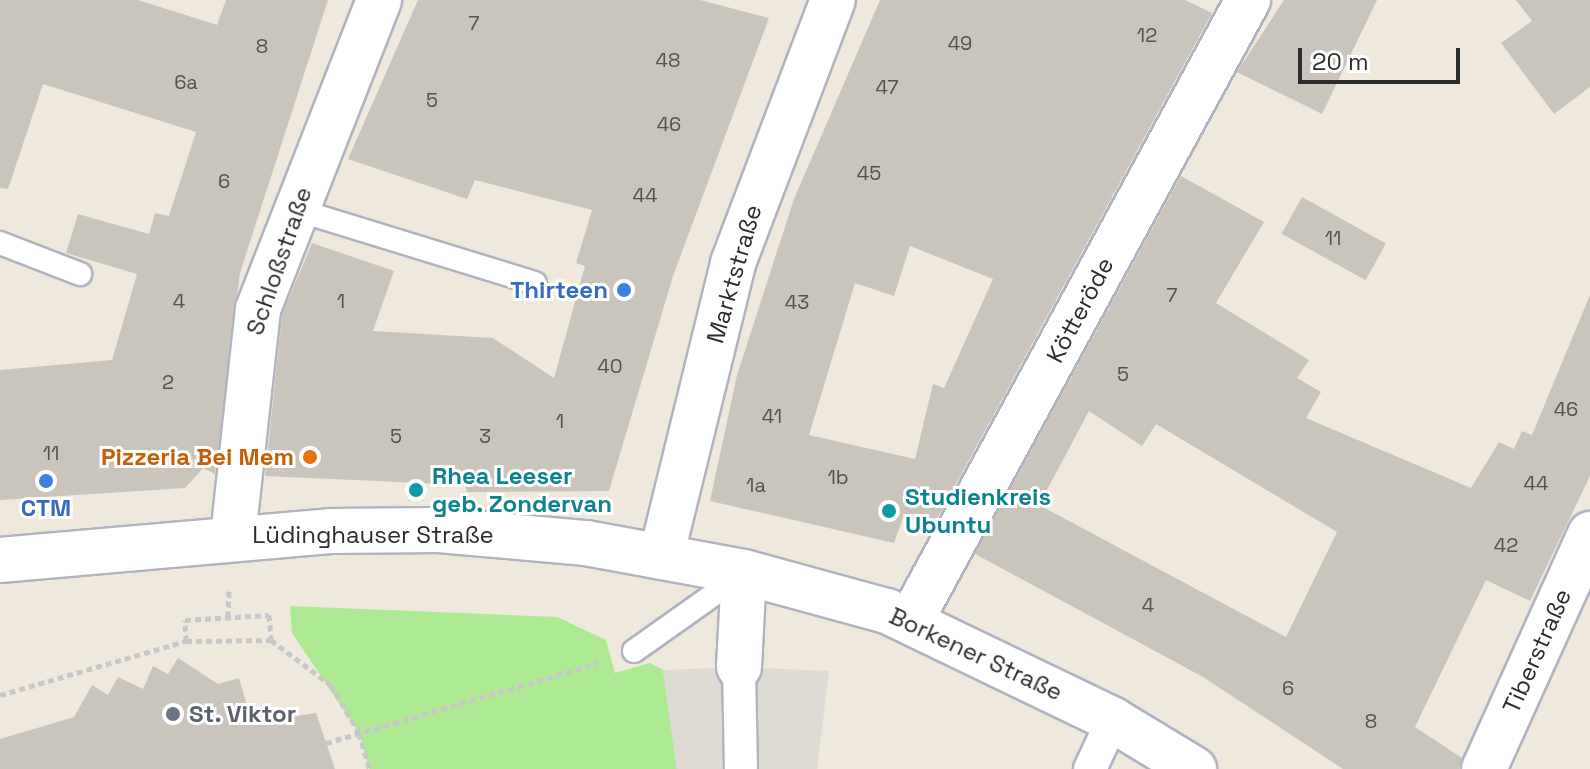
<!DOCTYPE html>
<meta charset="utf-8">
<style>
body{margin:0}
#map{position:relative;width:1590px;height:769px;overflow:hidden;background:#efe8dd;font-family:"Space Grotesk",sans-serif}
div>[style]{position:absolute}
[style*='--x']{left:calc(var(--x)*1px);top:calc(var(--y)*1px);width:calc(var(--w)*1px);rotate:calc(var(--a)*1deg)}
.green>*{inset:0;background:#aeea94}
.plaza>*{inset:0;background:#dedbd4}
.building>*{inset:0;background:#cac5bc;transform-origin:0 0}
.path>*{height:5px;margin-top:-2.5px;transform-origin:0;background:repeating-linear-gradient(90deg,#c8c8c8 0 6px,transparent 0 10px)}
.roads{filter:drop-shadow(2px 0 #b1b3c1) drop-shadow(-2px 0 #b1b3c1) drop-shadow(0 2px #b1b3c1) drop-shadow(0 -2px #b1b3c1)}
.service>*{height:22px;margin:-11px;padding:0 11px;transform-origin:11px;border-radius:11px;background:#fff}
.pedestrian>*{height:32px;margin:-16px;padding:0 16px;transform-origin:16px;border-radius:16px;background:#fff}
.minor>*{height:44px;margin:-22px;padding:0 22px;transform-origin:22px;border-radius:22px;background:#fff}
.tertiary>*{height:44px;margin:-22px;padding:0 22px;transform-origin:22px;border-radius:22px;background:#fff}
.dots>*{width:22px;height:22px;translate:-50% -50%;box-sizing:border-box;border:4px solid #fff;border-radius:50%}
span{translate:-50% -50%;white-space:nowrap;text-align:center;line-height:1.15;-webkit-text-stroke:6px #fff;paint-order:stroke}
.number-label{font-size:20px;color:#545250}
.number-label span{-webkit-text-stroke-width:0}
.street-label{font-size:24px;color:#2c2c2c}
.shop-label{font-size:24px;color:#366cbe;font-weight:700}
.right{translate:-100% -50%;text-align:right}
.food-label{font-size:24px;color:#c56008;font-weight:700}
.culture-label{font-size:24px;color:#0d838f;font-weight:700}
.left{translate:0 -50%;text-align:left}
.worship-label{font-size:24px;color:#5b616d;font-weight:700}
.scale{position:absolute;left:1298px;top:48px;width:162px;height:36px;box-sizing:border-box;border:4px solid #2c2c2c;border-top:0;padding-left:10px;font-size:24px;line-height:28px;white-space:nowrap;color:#2c2c2c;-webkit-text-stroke:6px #fff;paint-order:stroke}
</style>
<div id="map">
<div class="green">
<i style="clip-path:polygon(290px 606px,557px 617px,606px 640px,615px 673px,650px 663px,663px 670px,677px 769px,369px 769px,359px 733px,292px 633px)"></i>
</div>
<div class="plaza">
<i style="clip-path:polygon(739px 667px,829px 671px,817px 769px,677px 769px,663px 670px)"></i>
</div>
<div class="building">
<i style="clip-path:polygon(0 0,138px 0,217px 25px,226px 0,328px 0,240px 273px,215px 474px,203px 468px,185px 488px,0 500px,0 370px,112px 360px,137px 274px,66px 253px,78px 214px,149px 234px,155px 213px,169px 216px,196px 132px,43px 84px,8px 189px,0 188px)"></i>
<i style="clip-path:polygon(418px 0,700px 0,769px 18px,673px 276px,609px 491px,467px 492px,465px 485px,265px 476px,282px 315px,312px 243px,394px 271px,373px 331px,493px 338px,554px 378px,585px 266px,576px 263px,592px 210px,475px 180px,467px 199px,348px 159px)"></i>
<i style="clip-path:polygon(evenodd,880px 0,1185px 0,1212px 13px,931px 530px,904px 515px,894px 543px,710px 501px,737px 375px,794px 199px,880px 0,910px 246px,993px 279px,944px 388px,933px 384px,915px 459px,809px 435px,855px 283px,894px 296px,910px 246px)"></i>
<i style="clip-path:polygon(1284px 0,1377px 0,1322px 114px,1237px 72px)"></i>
<i style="clip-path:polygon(1516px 0,1590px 0,1590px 87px,1554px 114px,1501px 43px,1532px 21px)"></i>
<i style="clip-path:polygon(evenodd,1181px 176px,1264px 222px,1216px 303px,1309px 360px,1297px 378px,1321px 392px,1306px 418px,1471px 488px,1499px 442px,1514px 449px,1522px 431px,1532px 435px,1590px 295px,1590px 476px,1530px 601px,1486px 580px,1415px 727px,1462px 758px,1459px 769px,1343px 769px,1203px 677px,975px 554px,1181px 176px,1089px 411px,1142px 446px,1156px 424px,1337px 532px,1286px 637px,1039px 505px,1089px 411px)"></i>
<i style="left:1302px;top:197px;width:96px;height:42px;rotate:29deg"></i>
<i style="clip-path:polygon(178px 658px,218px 684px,239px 678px,252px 723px,316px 713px,335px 769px,0 769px,0 739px,74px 717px,92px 685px,108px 695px,118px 677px,143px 689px,153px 666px,168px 674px)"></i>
</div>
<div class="path">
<i style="--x:228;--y:617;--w:27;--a:-88"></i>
<i style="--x:186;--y:641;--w:21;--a:-93"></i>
<i style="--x:185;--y:620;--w:84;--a:-3.4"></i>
<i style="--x:269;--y:615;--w:25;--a:85"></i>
<i style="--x:0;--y:695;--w:194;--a:-16.2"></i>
<i style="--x:186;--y:641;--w:85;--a:-0.7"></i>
<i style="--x:271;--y:640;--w:75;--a:36.9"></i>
<i style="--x:331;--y:685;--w:56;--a:59.7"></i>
<i style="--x:359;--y:733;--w:37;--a:74"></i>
<i style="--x:326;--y:743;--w:283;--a:-16.4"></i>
</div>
<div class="roads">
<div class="service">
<i style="--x:294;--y:209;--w:252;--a:17.1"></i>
<i style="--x:0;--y:243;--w:86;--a:21.2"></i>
<i style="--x:634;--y:651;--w:135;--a:-35.3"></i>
</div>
<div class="pedestrian">
<i style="--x:739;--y:667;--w:102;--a:88.9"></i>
<i style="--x:1090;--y:769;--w:54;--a:-64.9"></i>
</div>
<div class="minor">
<i style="--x:233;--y:536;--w:228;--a:-83.7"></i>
<i style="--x:258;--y:309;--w:332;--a:-68.6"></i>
<i style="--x:661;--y:557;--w:303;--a:-76.2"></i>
<i style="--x:733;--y:263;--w:281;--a:-69.2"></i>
<i style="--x:911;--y:620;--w:706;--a:-61.47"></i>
<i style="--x:739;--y:667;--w:95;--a:-87"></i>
<i style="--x:1484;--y:769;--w:258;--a:-65.7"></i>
</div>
<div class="tertiary">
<i style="--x:0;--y:560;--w:331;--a:-5"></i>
<i style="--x:330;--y:531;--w:109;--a:-0.5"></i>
<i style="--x:439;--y:530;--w:148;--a:5.1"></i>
<i style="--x:586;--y:543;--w:161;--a:10.4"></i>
<i style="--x:744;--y:572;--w:148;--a:15.3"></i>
<i style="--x:887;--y:611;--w:251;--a:25.7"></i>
<i style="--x:1113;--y:720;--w:95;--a:31.2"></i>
</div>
</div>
<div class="dots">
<i style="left:624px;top:290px;background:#3f7fe0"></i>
<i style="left:310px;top:457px;background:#e8710a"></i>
<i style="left:46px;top:481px;background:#3f7fe0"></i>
<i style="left:416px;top:490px;background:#0f9aa8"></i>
<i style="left:889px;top:511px;background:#0f9aa8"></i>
<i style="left:173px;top:714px;background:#6b7280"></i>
</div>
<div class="number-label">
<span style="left:474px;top:23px">7</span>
<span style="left:1147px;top:35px">12</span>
<span style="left:960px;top:43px">49</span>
<span style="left:262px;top:46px">8</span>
<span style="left:668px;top:60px">48</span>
<span style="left:186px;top:82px">6a</span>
<span style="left:887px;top:87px">47</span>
<span style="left:432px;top:100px">5</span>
<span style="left:669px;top:124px">46</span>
<span style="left:869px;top:173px">45</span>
<span style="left:224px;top:181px">6</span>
<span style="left:645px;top:195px">44</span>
<span style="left:1333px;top:238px">11</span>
<span style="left:1172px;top:295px">7</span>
<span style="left:179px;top:301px">4</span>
<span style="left:341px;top:301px">1</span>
<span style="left:797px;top:302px">43</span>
<span style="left:610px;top:366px">40</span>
<span style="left:1123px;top:374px">5</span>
<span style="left:168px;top:382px">2</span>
<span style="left:1566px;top:409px">46</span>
<span style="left:772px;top:416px">41</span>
<span style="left:560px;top:421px">1</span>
<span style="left:396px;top:436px">5</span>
<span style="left:485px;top:436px">3</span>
<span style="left:51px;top:453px">11</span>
<span style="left:838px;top:477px">1b</span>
<span style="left:1536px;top:483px">44</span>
<span style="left:756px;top:485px">1a</span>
<span style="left:1506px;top:545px">42</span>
<span style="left:1148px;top:605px">4</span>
<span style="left:1288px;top:688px">6</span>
<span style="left:1371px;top:721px">8</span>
</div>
<div class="street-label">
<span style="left:279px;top:261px;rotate:-71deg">Schloßstraße</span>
<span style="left:734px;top:274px;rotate:-74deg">Marktstraße</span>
<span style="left:1080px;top:310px;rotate:-62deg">Kötteröde</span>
<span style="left:373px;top:535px">Lüdinghauser Straße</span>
<span style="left:1537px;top:651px;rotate:-66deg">Tiberstraße</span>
<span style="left:976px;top:654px;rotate:25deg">Borkener Straße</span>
</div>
<div class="shop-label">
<span class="right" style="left:608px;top:290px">Thirteen</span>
<span style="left:46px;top:508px">CTM</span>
</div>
<div class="food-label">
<span class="right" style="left:294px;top:457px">Pizzeria Bei Mem</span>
</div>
<div class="culture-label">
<span class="left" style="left:432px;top:490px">Rhea Leeser<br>geb. Zondervan</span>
<span class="left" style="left:905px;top:511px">Studienkreis<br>Ubuntu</span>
</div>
<div class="worship-label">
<span class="left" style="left:189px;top:714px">St. Viktor</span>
</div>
<div class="scale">20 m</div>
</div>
